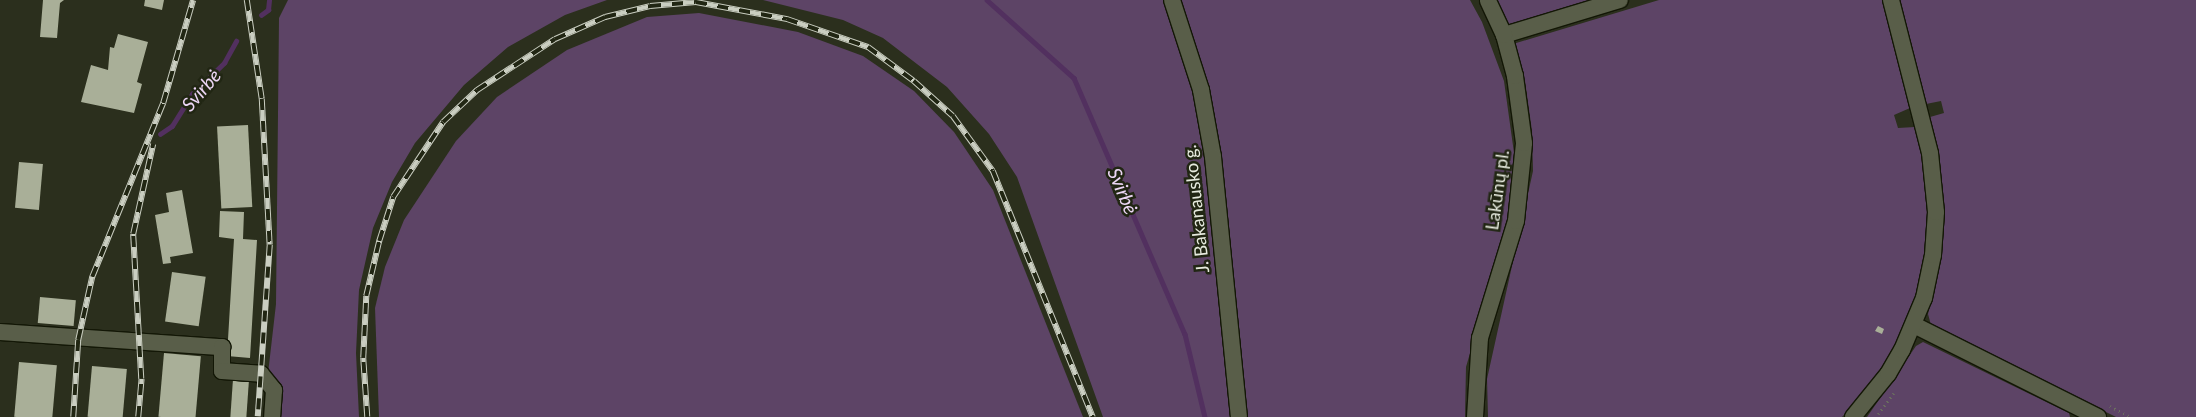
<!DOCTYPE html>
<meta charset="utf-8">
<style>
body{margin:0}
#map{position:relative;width:2196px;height:417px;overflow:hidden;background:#2b2f1d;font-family:Lato,sans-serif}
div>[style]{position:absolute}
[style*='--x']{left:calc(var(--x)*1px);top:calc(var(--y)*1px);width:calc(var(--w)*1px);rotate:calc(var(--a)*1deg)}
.green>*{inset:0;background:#5d4466}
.stream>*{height:4.5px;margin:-2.25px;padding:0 2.25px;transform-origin:2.25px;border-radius:2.25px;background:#52305f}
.building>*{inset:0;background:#a9af98;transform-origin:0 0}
.path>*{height:2.5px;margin-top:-1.25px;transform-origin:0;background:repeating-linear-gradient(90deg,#6a6e5e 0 1px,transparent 0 5px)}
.roads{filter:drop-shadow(1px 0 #131706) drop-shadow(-1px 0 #131706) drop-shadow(0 1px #131706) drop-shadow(0 -1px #131706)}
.street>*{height:16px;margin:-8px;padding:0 8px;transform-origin:8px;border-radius:8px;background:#595e49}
.rail>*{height:5.5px;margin-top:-2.75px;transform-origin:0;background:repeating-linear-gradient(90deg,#212613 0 11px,#cacec1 0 22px);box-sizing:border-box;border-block:1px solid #cacec1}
span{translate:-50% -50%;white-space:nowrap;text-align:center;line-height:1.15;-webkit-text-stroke:5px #212613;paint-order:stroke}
.street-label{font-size:18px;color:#e6eade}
.water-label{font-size:19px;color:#ecd6f5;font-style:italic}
</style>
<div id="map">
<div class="green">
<i style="clip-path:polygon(288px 0,607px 0,565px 15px,508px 47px,464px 85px,415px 143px,392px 182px,373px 228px,359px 290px,356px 353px,359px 417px,263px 417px,276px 304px,279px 18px)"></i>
<i style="clip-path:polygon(763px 0,1470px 0,1482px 22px,1504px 81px,1515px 160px,1506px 230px,1466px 367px,1465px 417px,1103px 417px,1017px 177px,989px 134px,947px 87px,883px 38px,843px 20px)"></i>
<i style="clip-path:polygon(1497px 0,1597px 0,1508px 28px)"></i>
<i style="clip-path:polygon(1659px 0,1883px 0,1910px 108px,1894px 115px,1898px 128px,1915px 127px,1925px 166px,1929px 211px,1925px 253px,1918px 290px,1890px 358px,1868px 389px,1842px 417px,1488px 417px,1487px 379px,1533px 171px,1532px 131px,1525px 81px,1513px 44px)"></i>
<i style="clip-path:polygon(1900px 0,2196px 0,2196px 417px,2116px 417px,1931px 325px,1928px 314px,1940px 260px,1943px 220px,1941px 176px,1930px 117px,1944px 113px,1941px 101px,1926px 104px)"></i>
<i style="clip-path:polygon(699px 13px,798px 32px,863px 56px,914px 91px,954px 132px,993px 190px,1083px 417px,379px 417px,375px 308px,385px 267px,404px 220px,456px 141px,497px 97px,567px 50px,647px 17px)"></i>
<i style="clip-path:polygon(1923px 342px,2069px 413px,2070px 417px,1867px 417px,1916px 346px)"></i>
</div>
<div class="stream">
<i style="--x:987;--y:0;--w:117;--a:41.9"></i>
<i style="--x:1074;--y:78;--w:279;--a:66.6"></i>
<i style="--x:1185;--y:334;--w:85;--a:76.5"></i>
<i style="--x:261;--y:15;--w:9;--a:-36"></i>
<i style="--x:268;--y:10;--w:10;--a:-84"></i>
<i style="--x:160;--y:134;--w:14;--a:-34"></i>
<i style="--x:172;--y:126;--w:38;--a:-58"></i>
<i style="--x:192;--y:94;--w:45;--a:-44.1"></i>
<i style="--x:224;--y:63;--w:25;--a:-61"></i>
</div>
<div class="building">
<i style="clip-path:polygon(43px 0,64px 0,60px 3px,57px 38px,40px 37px)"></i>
<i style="clip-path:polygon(145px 0,164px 0,162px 10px,144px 6px)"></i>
<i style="clip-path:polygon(118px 34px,148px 42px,137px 82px,142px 84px,134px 113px,81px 102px,91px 65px,108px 70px,110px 47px,114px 48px)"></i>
<i style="left:248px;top:125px;width:82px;height:31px;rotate:87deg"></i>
<i style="left:19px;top:162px;width:24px;height:46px;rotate:5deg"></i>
<i style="clip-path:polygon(182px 190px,193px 253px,170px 257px,171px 263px,163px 264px,155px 215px,169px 212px,166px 193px)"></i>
<i style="clip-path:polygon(220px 211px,244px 212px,243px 239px,257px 240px,250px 358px,227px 356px,234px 239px,219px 237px)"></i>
<i style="left:172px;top:272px;width:34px;height:50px;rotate:8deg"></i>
<i style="left:40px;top:297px;width:36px;height:26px;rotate:5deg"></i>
<i style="clip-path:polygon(1878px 326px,1884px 329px,1882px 334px,1875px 331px)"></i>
<i style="left:164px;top:353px;width:37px;height:64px;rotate:5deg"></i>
<i style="left:19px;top:362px;width:38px;height:55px;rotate:5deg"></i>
<i style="left:92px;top:366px;width:35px;height:51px;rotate:5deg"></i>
<i style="left:233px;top:379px;width:16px;height:38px;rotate:4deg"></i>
</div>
<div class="path">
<i style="--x:2110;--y:406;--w:24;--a:28"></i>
<i style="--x:1878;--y:414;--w:26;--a:-53"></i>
</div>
<div class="roads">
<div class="street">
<i style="--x:1172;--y:0;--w:95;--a:72.1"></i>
<i style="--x:1201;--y:90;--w:68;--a:79.8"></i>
<i style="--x:1213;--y:157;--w:261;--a:84.3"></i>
<i style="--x:1504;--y:35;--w:121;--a:-16.8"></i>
<i style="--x:1914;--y:325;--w:206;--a:26.6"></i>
<i style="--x:0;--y:332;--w:223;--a:3.9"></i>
<i style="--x:222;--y:347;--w:24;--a:90"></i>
<i style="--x:222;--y:371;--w:39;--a:4"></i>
<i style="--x:261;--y:374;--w:21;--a:51"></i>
<i style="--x:274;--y:390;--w:27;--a:94"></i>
<i style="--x:1475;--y:417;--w:79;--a:-86.4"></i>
<i style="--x:1480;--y:338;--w:122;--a:-72.9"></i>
<i style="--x:1516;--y:221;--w:78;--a:-84.1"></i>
<i style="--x:1524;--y:143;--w:68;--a:-97.7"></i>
<i style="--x:1515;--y:76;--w:42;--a:-105"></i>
<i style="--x:1504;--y:35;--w:38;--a:-115"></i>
<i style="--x:1853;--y:417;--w:55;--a:-50.9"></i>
<i style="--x:1888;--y:374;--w:28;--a:-60"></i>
<i style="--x:1902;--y:350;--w:56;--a:-67.1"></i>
<i style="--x:1924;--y:298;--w:44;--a:-78.2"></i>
<i style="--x:1933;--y:255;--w:43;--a:-86"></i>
<i style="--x:1936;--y:212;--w:59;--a:-95.8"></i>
<i style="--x:1930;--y:153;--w:158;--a:-104.3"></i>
</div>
</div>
<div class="rail">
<i style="--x:247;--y:0;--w:100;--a:81.4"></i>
<i style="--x:262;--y:99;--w:146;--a:86.9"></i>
<i style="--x:270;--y:245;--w:172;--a:94"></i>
<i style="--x:73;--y:417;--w:77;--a:-86.3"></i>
<i style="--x:78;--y:340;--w:65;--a:-77.5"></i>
<i style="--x:92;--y:277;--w:188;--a:-67.8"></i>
<i style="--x:163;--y:103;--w:107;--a:-73.8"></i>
<i style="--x:138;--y:417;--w:38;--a:-85"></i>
<i style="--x:141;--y:379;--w:145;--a:-93.2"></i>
<i style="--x:133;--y:234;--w:92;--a:-77.5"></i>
<i style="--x:367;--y:417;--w:59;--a:-93.9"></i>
<i style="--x:363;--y:358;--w:62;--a:-87.2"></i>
<i style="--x:366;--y:296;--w:57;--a:-76.7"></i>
<i style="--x:379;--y:241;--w:46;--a:-72.3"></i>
<i style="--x:393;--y:197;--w:90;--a:-56.3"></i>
<i style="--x:443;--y:122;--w:47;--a:-43.3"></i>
<i style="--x:477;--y:90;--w:93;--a:-33.2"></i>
<i style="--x:555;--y:39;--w:55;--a:-23.7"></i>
<i style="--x:605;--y:17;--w:46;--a:-13.7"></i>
<i style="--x:650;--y:6;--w:46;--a:-5"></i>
<i style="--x:696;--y:2;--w:93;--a:10.6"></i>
<i style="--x:787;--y:19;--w:86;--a:19.1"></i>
<i style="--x:868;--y:47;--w:57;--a:36.5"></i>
<i style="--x:914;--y:81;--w:52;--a:41.9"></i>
<i style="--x:953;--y:116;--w:68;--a:54"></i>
<i style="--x:993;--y:171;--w:266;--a:67.9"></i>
</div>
<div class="street-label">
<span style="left:1497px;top:190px;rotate:-82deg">Lakūnų pl.</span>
<span style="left:1196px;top:209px;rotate:-96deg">J. Bakanausko g.</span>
</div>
<div class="water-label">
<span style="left:201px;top:90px;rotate:-49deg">Svirbė</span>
<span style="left:1123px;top:191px;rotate:67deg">Svirbė</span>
</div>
</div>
